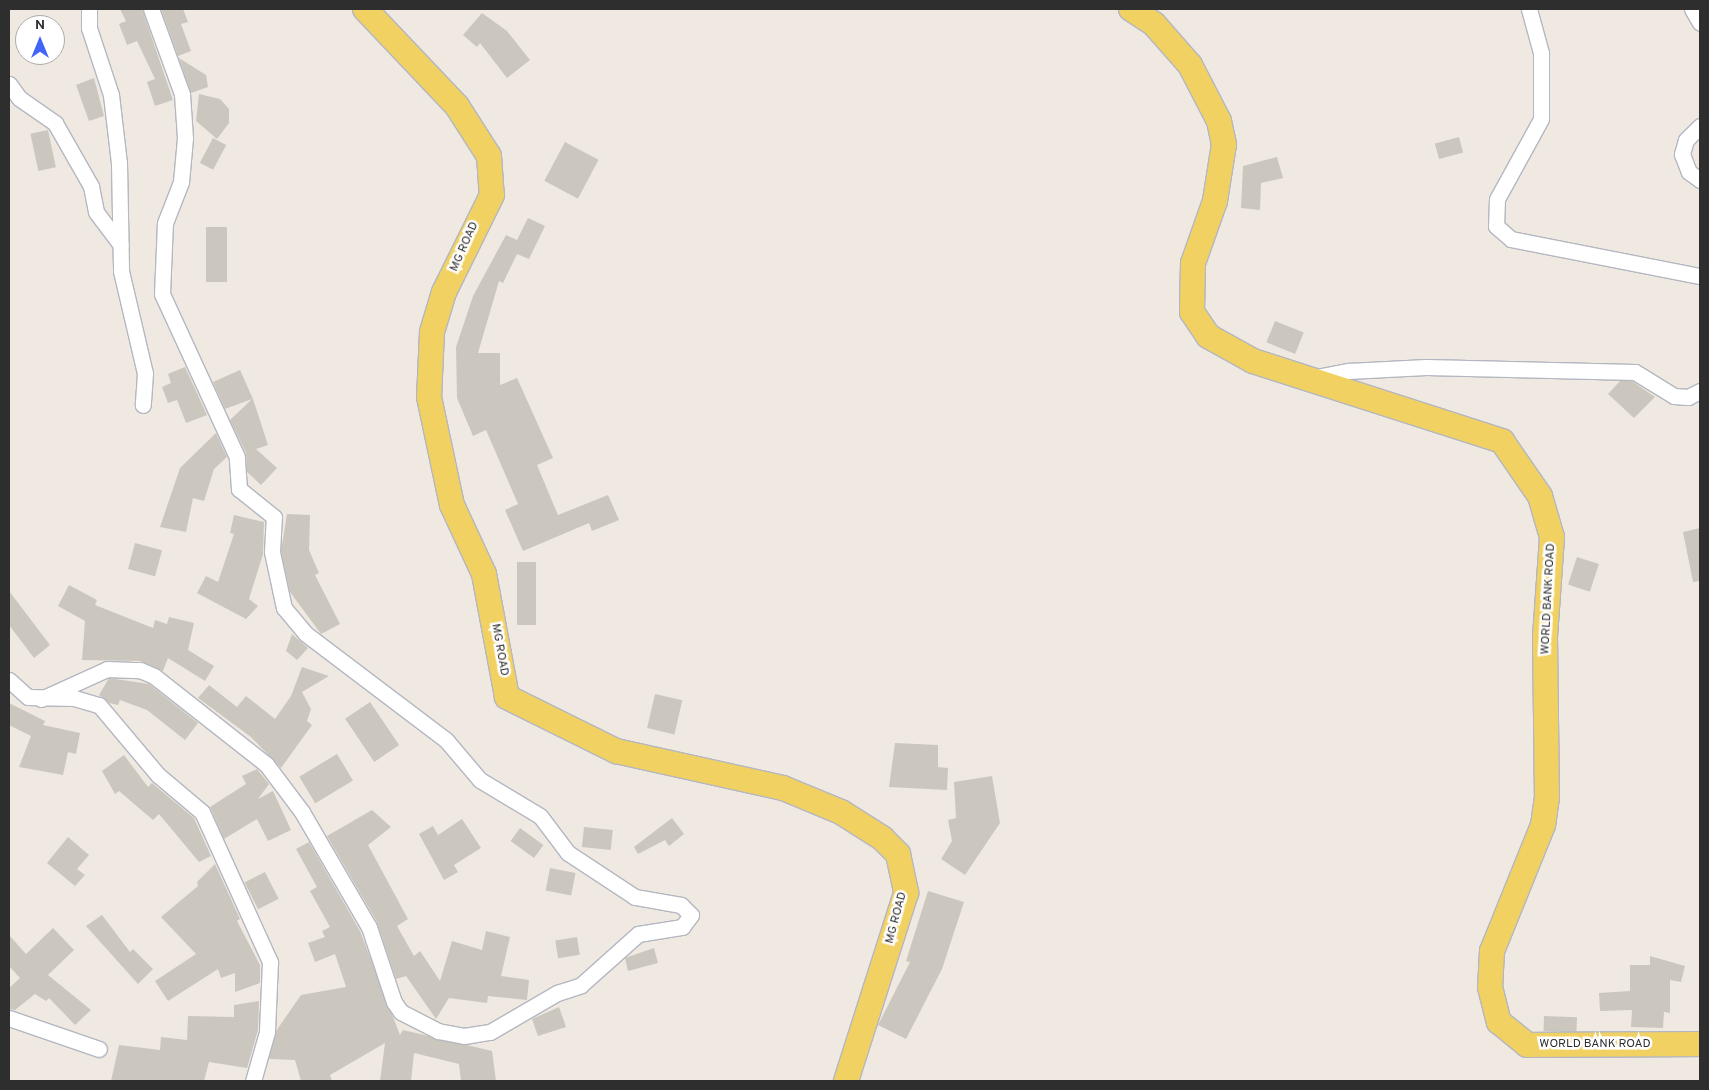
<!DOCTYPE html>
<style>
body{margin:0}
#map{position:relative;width:1709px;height:1090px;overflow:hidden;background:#efe9e1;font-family:Overpass,sans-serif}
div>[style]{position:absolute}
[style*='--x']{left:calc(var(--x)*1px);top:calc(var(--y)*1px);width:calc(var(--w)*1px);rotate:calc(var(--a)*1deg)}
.building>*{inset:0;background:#cbc7bf;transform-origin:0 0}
.roads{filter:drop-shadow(1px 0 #b4b7c1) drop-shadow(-1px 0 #b4b7c1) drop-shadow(0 1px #b4b7c1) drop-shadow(0 -1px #b4b7c1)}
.minor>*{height:15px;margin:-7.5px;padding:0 7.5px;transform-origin:7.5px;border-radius:7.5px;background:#fff}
.primary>*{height:24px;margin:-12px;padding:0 12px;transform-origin:12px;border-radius:12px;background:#f2d163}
span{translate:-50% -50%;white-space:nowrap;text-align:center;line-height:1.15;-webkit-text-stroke:5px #fff;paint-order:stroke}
.street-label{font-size:12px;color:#2e2e2e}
.frame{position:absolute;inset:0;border:10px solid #2e2e2e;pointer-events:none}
.north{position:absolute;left:15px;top:15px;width:50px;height:50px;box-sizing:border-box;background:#fff;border:1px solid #ababab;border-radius:50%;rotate:0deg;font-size:14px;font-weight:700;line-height:20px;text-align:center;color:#2e2e2e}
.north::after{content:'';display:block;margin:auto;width:18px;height:22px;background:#4264fb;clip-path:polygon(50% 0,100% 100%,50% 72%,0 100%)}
</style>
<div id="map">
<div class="building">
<i style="clip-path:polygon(120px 9px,142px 9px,173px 100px,155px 106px,147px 82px,155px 79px,137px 41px,127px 45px,119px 24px,126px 21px)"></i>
<i style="clip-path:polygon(161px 9px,183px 9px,188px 22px,181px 24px,191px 51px,178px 56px)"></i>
<i style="clip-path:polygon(482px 13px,507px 31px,530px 60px,507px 78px,480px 43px,477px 47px,463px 35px)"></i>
<i style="clip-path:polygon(179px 58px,206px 75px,208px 87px,191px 93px)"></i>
<i style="clip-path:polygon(94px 78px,104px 116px,89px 121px,76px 85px)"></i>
<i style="clip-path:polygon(199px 94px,220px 99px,229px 109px,229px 123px,217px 139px,196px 121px)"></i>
<i style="left:48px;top:130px;width:38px;height:18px;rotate:78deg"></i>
<i style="left:1459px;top:137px;width:16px;height:25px;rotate:75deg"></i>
<i style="left:213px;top:138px;width:15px;height:28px;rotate:28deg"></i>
<i style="left:565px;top:142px;width:38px;height:44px;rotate:28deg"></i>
<i style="clip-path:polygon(1277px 157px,1283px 178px,1261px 183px,1260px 210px,1241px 208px,1243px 166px)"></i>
<i style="clip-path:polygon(528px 218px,545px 226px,529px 259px,517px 254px,503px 283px,499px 281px,478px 353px,500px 353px,500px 385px,517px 378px,553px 458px,537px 465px,558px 515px,608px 495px,619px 520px,592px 531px,589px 523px,523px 551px,505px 510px,518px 504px,486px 430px,473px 436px,457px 398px,456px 347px,473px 296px,506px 235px,517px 240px)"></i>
<i style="left:206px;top:227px;width:21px;height:55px"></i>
<i style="left:1275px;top:321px;width:31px;height:23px;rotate:22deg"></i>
<i style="clip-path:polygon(185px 367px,207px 415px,186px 423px,177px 400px,168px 403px,162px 387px,171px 383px,168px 374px)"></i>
<i style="clip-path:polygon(240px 370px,253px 399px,268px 445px,256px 449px,277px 468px,261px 485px,247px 472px,246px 453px,230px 420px,252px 399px,225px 409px,213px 382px)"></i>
<i style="clip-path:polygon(1620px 381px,1632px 381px,1655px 397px,1634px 418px,1608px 394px)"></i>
<i style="clip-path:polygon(216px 433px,227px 457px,214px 469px,204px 501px,193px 498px,186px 532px,160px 527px,180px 468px)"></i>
<i style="clip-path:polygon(287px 514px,310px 515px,309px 550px,319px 573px,315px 575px,340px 624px,321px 634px,290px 592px,281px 551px)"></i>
<i style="clip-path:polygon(234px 515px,264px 522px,263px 554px,249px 599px,258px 606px,246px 619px,197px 593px,206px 576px,218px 582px,234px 534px,230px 533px)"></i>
<i style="clip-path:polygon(1700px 528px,1700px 581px,1693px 582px,1683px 532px)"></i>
<i style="left:135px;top:543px;width:28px;height:27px;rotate:15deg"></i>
<i style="left:1577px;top:557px;width:23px;height:29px;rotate:18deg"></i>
<i style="left:517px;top:562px;width:19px;height:63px"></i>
<i style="clip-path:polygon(69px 585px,97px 600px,95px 605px,153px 628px,155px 620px,167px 624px,169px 617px,194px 623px,188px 650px,214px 666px,205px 681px,168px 658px,163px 671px,140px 661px,82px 660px,85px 621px,58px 606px)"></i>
<i style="clip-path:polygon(9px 591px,50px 645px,34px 658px,9px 625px)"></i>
<i style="clip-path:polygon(292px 634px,308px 648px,297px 660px,286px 651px)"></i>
<i style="clip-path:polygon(302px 667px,329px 676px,302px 692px,311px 709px,307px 721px,312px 725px,281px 768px,251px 737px,198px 698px,209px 685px,237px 707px,246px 696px,275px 719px,291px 696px)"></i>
<i style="clip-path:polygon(109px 678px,149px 684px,198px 723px,185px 740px,147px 710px,120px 700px,118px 705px,109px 703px,99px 695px)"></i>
<i style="left:655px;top:694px;width:28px;height:35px;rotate:13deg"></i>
<i style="left:370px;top:702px;width:52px;height:30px;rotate:56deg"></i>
<i style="clip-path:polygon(9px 703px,45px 721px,43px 725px,80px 733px,76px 754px,68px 752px,63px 775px,19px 767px,31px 736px,9px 725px)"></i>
<i style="clip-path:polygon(895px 743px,938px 745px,938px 767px,948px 768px,947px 790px,889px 787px)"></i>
<i style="left:337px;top:754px;width:31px;height:44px;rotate:59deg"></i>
<i style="clip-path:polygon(124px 755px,148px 787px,152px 783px,194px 818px,211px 856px,199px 862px,159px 814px,153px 820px,119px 791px,115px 794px,102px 771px)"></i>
<i style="clip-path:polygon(257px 769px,269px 784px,258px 799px,273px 791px,291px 830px,268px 841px,257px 819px,224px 839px,210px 807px,246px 784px,242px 776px)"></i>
<i style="clip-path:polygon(992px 776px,1000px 823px,965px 875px,941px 859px,952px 841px,948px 820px,956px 818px,954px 782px)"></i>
<i style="clip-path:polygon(372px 810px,391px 827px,368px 845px,408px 919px,397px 926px,414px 956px,420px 951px,440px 981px,452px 941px,482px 950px,486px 931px,510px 937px,501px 976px,529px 980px,527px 1000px,488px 996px,487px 1003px,449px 998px,436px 1019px,406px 976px,396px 979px,377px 922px,327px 836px)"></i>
<i style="clip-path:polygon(672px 818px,684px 834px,669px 846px,665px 840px,638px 854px,634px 847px)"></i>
<i style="clip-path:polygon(462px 819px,481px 848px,454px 865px,458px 872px,444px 880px,419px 834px,433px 826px,438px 835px)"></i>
<i style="left:584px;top:827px;width:29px;height:20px;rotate:6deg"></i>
<i style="left:520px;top:828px;width:29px;height:16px;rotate:36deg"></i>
<i style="clip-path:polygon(68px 837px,89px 855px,77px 869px,85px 875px,75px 886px,47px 863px)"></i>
<i style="clip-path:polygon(309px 842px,360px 931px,400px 1035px,403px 1030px,492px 1051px,496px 1081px,461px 1081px,459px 1064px,414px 1053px,411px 1081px,380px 1081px,385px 1043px,330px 1075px,332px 1081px,301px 1081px,295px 1060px,269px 1059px,276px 1031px,301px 995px,346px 987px,335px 954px,315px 962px,308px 943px,325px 937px,322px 931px,330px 927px,310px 891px,317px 887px,296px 849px)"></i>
<i style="clip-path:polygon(215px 864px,240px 919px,237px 921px,260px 965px,260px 983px,235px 992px,235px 973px,221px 978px,218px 969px,168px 1001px,155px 981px,196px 954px,161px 917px,198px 886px,197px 882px)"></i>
<i style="left:550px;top:868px;width:26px;height:23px;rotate:11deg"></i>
<i style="left:265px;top:872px;width:30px;height:23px;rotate:63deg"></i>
<i style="clip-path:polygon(928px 891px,964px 902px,942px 969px,906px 1039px,878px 1025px,910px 962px,906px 961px)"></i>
<i style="clip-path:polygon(102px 915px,130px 952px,133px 949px,153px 969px,138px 984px,86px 926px)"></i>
<i style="clip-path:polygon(53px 928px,74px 950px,48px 975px,91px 1010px,75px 1025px,49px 998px,46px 1001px,35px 994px,15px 1010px,9px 1009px,9px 988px,20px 978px,9px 966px,9px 935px,26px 954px)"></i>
<i style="left:577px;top:937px;width:18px;height:22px;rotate:81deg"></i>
<i style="clip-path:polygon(654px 948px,658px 963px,628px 971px,625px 958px)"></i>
<i style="clip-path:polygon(1650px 956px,1685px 966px,1681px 982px,1670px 980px,1670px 1013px,1664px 1012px,1663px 1028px,1631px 1027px,1632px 1010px,1600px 1011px,1599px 993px,1630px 991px,1630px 965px,1650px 965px)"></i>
<i style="clip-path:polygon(259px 1001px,258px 1030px,247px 1068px,209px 1062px,204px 1081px,111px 1081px,119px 1045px,160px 1050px,161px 1037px,187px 1040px,188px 1016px,234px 1017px,234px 1005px)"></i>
<i style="clip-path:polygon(559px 1007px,566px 1027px,538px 1036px,532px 1019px)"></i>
<i style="left:1544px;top:1016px;width:33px;height:15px;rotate:2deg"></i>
</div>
<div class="roads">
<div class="minor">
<i style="--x:89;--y:9;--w:19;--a:90"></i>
<i style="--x:89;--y:28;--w:71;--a:71.8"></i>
<i style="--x:111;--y:95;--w:68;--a:83.3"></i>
<i style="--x:119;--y:163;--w:108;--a:88.9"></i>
<i style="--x:121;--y:271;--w:105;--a:76.8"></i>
<i style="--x:145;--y:373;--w:32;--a:94"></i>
<i style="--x:1529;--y:9;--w:46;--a:74.7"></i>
<i style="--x:1541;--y:53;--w:66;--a:90"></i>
<i style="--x:1541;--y:119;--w:91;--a:118.8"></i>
<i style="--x:1497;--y:199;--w:27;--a:92"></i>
<i style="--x:1496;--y:226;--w:20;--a:41"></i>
<i style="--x:1511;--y:239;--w:193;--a:11.1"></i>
<i style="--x:1692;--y:9;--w:16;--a:60"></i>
<i style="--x:9;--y:84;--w:17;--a:54"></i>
<i style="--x:19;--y:98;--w:44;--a:34.8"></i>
<i style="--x:55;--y:123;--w:73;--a:60.3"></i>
<i style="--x:91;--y:186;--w:26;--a:79"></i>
<i style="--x:96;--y:212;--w:41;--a:52.9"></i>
<i style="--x:1700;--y:126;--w:20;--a:135"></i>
<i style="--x:1686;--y:140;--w:15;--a:106"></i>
<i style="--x:1682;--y:154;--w:19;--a:69"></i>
<i style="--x:1689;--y:172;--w:14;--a:36"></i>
<i style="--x:1311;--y:378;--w:38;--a:-11"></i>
<i style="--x:1348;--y:371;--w:78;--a:-2.9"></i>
<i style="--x:1426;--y:367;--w:209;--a:1.4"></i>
<i style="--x:1635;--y:372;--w:46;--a:31.6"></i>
<i style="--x:1674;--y:396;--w:14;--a:4"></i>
<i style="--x:1688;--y:397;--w:13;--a:-27"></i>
<i style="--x:9;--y:680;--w:25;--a:42"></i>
<i style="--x:28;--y:697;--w:46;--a:1.2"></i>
<i style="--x:74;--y:698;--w:26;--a:16"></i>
<i style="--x:99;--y:705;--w:92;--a:49.9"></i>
<i style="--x:158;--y:775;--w:57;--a:40.1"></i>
<i style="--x:202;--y:812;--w:165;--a:65.6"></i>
<i style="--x:270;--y:962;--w:70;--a:92.5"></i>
<i style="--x:267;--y:1032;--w:51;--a:105.9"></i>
<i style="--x:41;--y:699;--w:72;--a:-24.4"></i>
<i style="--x:107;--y:669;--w:33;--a:2"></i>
<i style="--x:140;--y:670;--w:15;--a:23"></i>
<i style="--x:154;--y:676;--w:142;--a:38.2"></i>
<i style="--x:266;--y:764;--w:60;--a:53.1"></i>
<i style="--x:302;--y:812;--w:133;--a:59.8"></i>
<i style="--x:369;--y:927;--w:79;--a:71.6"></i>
<i style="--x:394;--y:1002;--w:12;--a:55"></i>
<i style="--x:401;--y:1012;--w:42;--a:27.2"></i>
<i style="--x:438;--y:1031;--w:26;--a:11"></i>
<i style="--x:464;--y:1036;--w:26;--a:-9"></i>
<i style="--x:490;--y:1032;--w:78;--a:-30.2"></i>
<i style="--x:557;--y:993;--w:25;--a:-18"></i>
<i style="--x:581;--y:985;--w:76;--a:-41.8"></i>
<i style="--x:638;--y:934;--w:45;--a:-9"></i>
<i style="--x:682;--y:927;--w:15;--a:-53"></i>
<i style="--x:691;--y:915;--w:14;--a:-135"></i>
<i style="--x:681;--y:905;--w:47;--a:-170.1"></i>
<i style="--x:635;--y:897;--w:80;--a:-146.7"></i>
<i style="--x:568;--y:853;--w:46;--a:-127.1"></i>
<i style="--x:540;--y:816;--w:70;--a:-149"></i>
<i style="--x:480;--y:780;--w:52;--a:-130.4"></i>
<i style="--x:446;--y:740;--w:176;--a:-142.9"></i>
<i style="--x:306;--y:634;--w:34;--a:-130"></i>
<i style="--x:284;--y:608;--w:57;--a:-102.1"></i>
<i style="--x:272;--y:552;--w:35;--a:-87"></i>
<i style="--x:274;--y:517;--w:45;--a:-141.3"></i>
<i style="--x:239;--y:489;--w:32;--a:-94"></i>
<i style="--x:237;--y:457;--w:179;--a:-114.7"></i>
<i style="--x:162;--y:294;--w:71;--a:-87.6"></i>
<i style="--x:165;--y:223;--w:44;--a:-68.7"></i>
<i style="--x:181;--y:182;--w:44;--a:-84.8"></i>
<i style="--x:185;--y:138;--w:44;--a:-93.9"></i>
<i style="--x:182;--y:94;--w:90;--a:-110"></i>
<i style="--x:9;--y:1018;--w:95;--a:19"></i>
</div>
<div class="primary">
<i style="--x:365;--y:9;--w:134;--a:46.5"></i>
<i style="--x:457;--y:106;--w:59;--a:57.4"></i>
<i style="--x:489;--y:156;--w:39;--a:86"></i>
<i style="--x:492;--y:195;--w:108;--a:116.3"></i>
<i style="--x:444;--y:292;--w:42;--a:106.7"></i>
<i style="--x:432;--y:332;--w:65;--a:92.6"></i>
<i style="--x:429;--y:397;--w:110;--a:78"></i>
<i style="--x:452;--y:505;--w:76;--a:65.1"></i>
<i style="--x:484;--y:574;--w:125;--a:79.4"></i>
<i style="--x:507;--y:697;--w:122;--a:26.4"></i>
<i style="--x:616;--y:751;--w:171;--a:12.5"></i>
<i style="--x:783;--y:788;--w:63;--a:22.5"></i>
<i style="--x:841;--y:812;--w:49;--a:32.4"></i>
<i style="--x:882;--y:838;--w:23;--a:45"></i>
<i style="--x:898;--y:854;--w:40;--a:78"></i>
<i style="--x:906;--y:893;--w:197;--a:107.7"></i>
<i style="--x:1131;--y:9;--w:27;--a:33"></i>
<i style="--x:1154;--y:24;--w:55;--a:48.7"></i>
<i style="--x:1190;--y:65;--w:63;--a:62.6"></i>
<i style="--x:1219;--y:121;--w:24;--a:78"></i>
<i style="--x:1224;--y:144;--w:58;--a:99"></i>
<i style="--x:1215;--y:201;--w:66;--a:109.5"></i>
<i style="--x:1193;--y:263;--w:49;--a:91.2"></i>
<i style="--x:1192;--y:312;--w:29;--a:56"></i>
<i style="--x:1208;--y:336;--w:51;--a:29.1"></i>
<i style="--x:1253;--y:361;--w:262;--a:17.8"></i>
<i style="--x:1502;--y:441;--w:67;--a:55.4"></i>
<i style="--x:1540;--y:496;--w:43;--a:73.7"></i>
<i style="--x:1552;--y:537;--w:100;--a:94"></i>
<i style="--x:1545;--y:637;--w:160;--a:89.3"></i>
<i style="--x:1547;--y:797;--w:28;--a:98"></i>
<i style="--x:1543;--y:825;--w:136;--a:112"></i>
<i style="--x:1492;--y:951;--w:36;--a:93"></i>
<i style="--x:1490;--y:987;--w:36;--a:76"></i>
<i style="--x:1499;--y:1022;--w:36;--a:39"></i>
<i style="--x:1527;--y:1045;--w:173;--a:-0.3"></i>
</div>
</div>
<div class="street-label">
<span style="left:465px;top:247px;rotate:-66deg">MG ROAD</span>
<span style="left:1549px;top:599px;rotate:-87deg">WORLD BANK ROAD</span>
<span style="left:499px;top:650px;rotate:80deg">MG ROAD</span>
<span style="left:897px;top:918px;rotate:-75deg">MG ROAD</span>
<span style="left:1595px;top:1045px">WORLD BANK ROAD</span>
</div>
<div class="frame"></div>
<div class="north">N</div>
</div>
